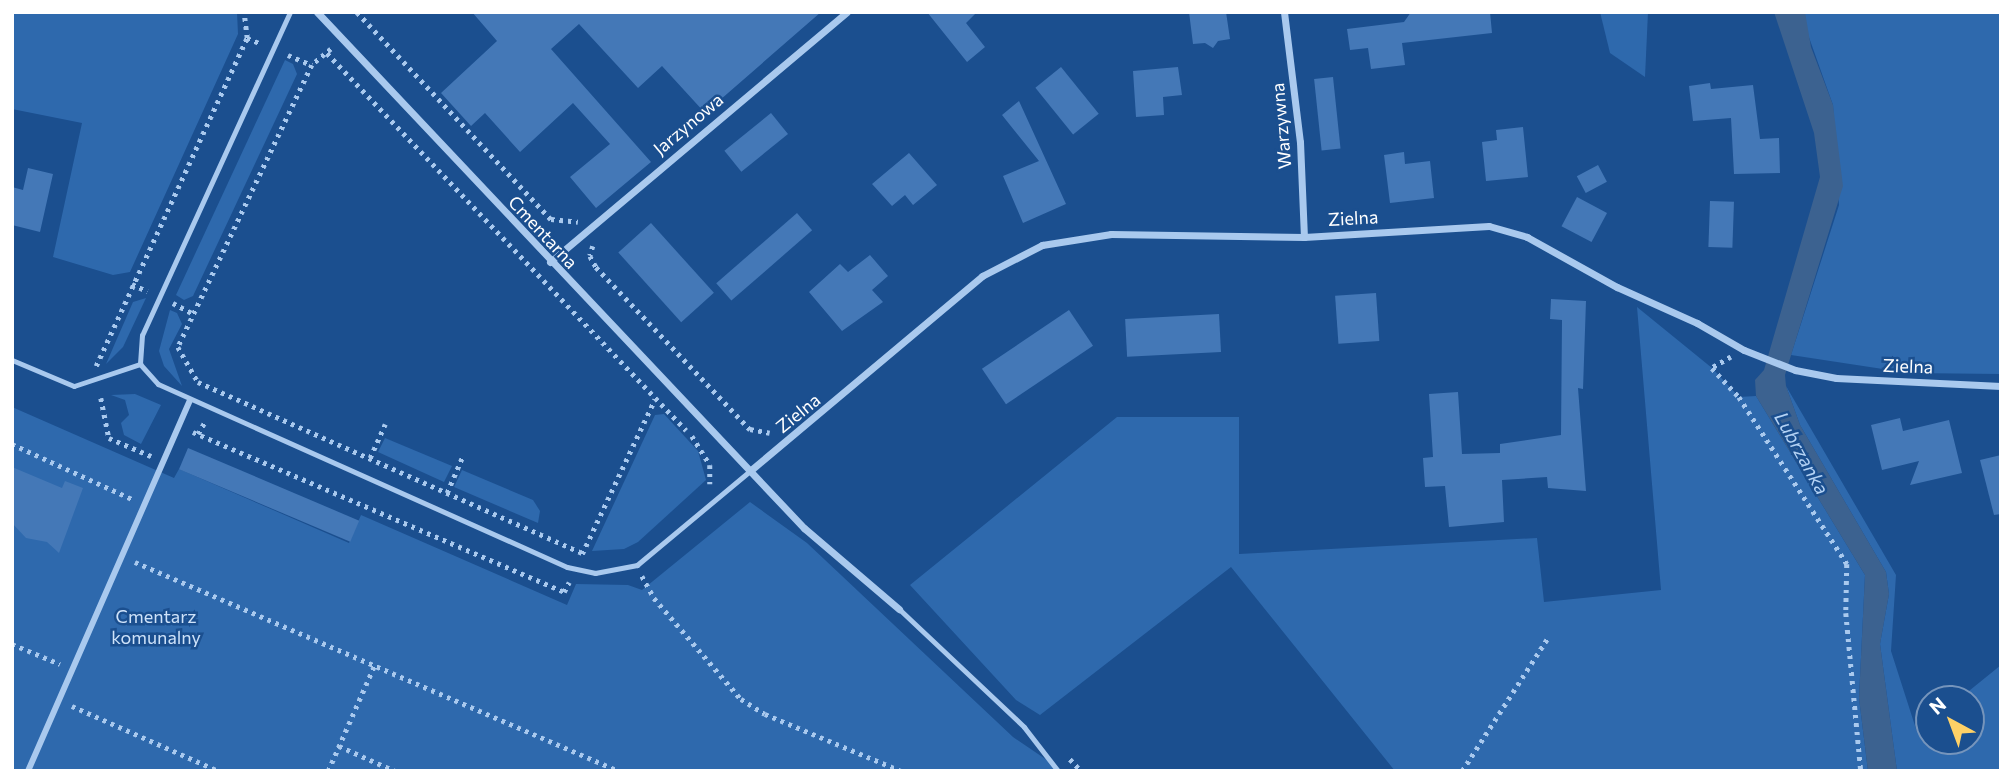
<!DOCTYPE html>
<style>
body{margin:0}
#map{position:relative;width:2013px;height:783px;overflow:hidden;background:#1b4f8f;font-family:Commissioner,sans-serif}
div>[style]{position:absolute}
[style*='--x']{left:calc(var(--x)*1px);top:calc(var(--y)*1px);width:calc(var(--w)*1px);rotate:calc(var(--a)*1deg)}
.green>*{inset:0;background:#2e69ad}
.water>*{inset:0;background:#3c6290}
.building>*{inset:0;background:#4478b7;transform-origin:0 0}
.path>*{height:4.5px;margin-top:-2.25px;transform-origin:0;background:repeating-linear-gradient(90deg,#a9c9ee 0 3.5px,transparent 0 8.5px)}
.service>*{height:5px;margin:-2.5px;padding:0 2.5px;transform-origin:2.5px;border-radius:2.5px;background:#a9c9ee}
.pedestrian>*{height:6px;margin:-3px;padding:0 3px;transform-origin:3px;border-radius:3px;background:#a9c9ee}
.minor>*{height:7px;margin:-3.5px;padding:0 3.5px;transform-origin:3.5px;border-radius:3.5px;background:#a9c9ee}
span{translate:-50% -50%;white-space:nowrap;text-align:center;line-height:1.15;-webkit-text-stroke:5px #1b4f8f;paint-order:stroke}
.street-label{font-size:18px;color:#fff}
.park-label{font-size:18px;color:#cfe3fa}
.water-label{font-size:19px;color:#b5d3f5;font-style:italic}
.frame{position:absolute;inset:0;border:14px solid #fff;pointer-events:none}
.north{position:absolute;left:1915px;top:685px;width:70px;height:70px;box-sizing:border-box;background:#1b4f8f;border:2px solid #7695bc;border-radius:50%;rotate:319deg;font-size:19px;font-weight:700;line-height:28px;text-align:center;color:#fff}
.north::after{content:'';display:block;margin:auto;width:24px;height:32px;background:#ffd166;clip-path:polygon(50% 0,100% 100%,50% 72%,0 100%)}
</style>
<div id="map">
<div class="green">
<i style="clip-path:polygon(12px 12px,237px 12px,238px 34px,130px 272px,113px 275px,53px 257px,82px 123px,12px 109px)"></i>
<i style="clip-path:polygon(1600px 12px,1648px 12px,1645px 77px,1610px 53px)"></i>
<i style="clip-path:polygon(1800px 12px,2001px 12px,2001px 374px,1909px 373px,1791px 355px,1839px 205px,1833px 105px)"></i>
<i style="clip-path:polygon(285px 60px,293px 64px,297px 74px,193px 296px,184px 300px,176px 295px)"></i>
<i style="clip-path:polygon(146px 298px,123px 347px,106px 364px,133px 302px)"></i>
<i style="clip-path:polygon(1637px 307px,1712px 368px,1739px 397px,1756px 396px,1865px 575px,1859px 698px,1868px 771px,1395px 771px,1231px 567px,1040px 715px,1016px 700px,910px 585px,1117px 417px,1239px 417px,1239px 554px,1537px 538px,1544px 602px,1661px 590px)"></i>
<i style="clip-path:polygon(170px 310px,177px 313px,182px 324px,169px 349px,182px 386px,164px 366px,159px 351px)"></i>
<i style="clip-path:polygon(1786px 386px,1896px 575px,1891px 651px,1917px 732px,1929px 723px,1929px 741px,1971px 741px,1971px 699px,1959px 699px,2001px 665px,2001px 771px,1897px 771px,1880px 644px,1889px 594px,1886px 572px,1800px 425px)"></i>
<i style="clip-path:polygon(135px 394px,161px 405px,141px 444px,124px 435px,121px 423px,129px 415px,125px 400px,111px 395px)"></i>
<i style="clip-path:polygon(12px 407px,174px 478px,179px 469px,349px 543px,361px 515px,567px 605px,576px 584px,628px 585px,642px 590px,750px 502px,807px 543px,1013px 737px,1063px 771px,12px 771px)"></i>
<i style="clip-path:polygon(664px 414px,698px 451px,706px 480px,638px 542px,624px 549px,592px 551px,655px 415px)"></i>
<i style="clip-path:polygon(385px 438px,452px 466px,444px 482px,378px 452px)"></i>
<i style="clip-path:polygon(462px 470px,533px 500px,540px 511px,538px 523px,454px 487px)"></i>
</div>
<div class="water">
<i style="clip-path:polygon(1774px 12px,1805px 12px,1811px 47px,1833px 105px,1843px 186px,1785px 375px,1786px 386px,1800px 425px,1886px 572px,1889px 594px,1880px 644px,1897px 771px,1868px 771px,1859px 698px,1865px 575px,1756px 396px,1755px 380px,1764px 370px,1820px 177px,1814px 133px)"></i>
</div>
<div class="building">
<i style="clip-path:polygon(472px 12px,821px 12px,705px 113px,662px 66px,638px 88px,579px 24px,551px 49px,651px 162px,596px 208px,570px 177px,610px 144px,573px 103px,520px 152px,485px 113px,471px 126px,441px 93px,497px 41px)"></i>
<i style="clip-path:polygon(927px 12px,977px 12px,966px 23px,985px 47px,967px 62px)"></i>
<i style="clip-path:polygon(1189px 12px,1226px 12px,1230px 39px,1218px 41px,1213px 48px,1205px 43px,1193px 44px)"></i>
<i style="clip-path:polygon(1411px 12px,1490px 12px,1492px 33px,1402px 43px,1405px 65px,1371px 69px,1368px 48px,1350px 50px,1347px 29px,1404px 22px)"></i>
<i style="left:1061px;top:67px;width:60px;height:33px;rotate:51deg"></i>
<i style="clip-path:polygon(1178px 67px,1182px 95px,1163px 97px,1164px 115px,1136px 117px,1133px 71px)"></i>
<i style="left:1333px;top:77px;width:72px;height:19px;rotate:84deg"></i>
<i style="clip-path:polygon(1710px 83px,1711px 89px,1753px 85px,1760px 139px,1779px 138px,1780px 173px,1734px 174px,1731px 118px,1693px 121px,1689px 86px)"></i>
<i style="clip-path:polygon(1019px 101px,1066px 204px,1023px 223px,1003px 176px,1039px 161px,1002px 115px)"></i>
<i style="left:771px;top:113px;width:27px;height:60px;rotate:51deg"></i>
<i style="clip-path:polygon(1523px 127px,1528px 177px,1486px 181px,1482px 142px,1497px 140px,1496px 130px)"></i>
<i style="clip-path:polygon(1404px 152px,1405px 164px,1430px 161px,1434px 198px,1390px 203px,1384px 155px)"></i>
<i style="clip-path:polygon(909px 153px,937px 185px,913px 205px,905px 195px,892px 206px,872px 184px)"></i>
<i style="left:1598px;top:165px;width:19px;height:24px;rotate:62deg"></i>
<i style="clip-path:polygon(28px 168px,53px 174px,40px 232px,12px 225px,12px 187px,23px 190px)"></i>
<i style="left:1577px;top:197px;width:34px;height:33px;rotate:28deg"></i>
<i style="left:1710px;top:201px;width:24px;height:46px;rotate:2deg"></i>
<i style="left:797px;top:213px;width:23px;height:107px;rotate:49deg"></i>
<i style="left:651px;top:223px;width:94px;height:44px;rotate:48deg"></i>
<i style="clip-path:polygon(870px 255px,888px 276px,872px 290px,883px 302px,842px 331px,809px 292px,840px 264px,848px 272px)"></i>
<i style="left:1376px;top:293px;width:48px;height:41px;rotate:86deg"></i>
<i style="clip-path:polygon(1551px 299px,1586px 301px,1583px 389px,1578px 388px,1586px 491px,1548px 488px,1547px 477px,1502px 480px,1504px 522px,1449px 527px,1445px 486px,1425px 487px,1423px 458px,1433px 457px,1429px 394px,1458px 392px,1462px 454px,1500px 453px,1500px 444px,1561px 435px,1562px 320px,1550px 319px)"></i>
<i style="left:1069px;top:310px;width:43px;height:105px;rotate:56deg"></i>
<i style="left:1219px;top:314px;width:38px;height:94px;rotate:87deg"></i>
<i style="clip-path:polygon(1900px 418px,1903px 431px,1949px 420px,1962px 473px,1910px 485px,1919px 461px,1882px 470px,1871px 425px)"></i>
<i style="left:188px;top:448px;width:186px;height:23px;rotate:23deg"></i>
<i style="clip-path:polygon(2001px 455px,2001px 514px,1994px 515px,1980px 460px)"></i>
<i style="clip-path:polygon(12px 467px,62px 488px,65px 481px,83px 488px,59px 553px,47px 542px,26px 538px,12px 523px)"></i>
</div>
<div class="path">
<i style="--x:357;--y:12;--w:284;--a:46.9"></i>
<i style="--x:551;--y:219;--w:27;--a:6"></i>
<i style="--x:247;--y:38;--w:16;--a:22"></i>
<i style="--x:331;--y:49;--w:25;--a:140"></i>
<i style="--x:312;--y:65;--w:312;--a:115.4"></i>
<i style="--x:178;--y:347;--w:40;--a:60.3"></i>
<i style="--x:198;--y:382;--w:423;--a:24"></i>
<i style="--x:327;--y:53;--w:521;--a:46.4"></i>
<i style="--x:288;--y:55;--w:26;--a:23"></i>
<i style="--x:593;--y:246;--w:10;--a:107"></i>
<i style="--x:590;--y:256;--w:13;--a:61"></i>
<i style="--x:596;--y:267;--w:224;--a:46.5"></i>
<i style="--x:750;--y:429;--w:20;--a:11"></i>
<i style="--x:132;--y:284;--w:17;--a:25"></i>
<i style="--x:173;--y:303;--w:24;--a:28"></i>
<i style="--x:1731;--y:357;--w:22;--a:150"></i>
<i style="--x:1712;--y:368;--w:40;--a:47"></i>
<i style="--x:1739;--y:397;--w:199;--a:57.1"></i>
<i style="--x:1847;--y:564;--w:49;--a:91.2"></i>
<i style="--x:1846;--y:613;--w:159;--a:84.6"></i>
<i style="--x:96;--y:366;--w:361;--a:-65.3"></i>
<i style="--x:247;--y:38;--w:26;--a:-97"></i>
<i style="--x:101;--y:398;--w:41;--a:78.7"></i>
<i style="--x:109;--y:438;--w:46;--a:23.2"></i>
<i style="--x:193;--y:432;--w:404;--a:23.3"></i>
<i style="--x:564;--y:592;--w:11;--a:-63"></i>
<i style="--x:198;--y:434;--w:13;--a:-61"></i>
<i style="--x:692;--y:436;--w:34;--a:58"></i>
<i style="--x:710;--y:465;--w:19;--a:90"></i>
<i style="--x:12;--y:444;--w:132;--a:24.6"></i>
<i style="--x:370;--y:458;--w:37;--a:-66"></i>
<i style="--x:447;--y:493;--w:39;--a:-67"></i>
<i style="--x:582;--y:554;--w:171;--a:-64.8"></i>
<i style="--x:135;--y:562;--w:527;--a:23.36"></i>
<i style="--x:642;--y:576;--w:25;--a:61"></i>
<i style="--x:654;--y:598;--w:133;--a:49.3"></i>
<i style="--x:741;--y:699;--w:28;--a:32"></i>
<i style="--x:765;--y:714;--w:147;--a:22.7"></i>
<i style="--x:12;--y:644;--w:52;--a:22.6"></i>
<i style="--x:72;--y:706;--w:161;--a:23.9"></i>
<i style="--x:339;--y:746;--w:61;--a:24.1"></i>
<i style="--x:1070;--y:759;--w:16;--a:47"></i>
<i style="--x:328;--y:771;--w:117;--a:-66.3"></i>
<i style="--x:1462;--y:771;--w:157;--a:-57.2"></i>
</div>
<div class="service">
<i style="--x:290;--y:12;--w:355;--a:114.6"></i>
<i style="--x:142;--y:335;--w:29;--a:94"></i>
<i style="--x:140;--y:364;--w:27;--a:48"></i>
<i style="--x:158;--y:384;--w:448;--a:24.1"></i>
<i style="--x:567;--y:567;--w:29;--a:12"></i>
<i style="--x:595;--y:573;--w:43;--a:-10.8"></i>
<i style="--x:637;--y:565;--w:148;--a:-39.8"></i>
<i style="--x:12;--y:360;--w:67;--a:22.8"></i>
<i style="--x:74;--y:386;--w:70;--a:-18.4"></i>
<i style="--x:899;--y:609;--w:172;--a:43.3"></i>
<i style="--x:1024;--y:727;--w:56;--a:52.3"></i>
</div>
<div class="pedestrian">
<i style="--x:28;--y:771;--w:404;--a:-66.4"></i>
</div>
<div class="minor">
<i style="--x:317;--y:12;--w:710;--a:46.66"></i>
<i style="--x:804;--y:528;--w:125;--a:40.5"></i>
<i style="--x:1284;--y:12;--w:131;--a:83"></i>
<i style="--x:1300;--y:142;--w:95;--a:87.6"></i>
<i style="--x:550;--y:262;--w:388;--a:-40.1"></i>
<i style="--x:751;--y:470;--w:302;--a:-40"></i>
<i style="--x:982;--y:276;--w:68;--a:-27.3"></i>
<i style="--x:1042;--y:245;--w:70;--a:-9.1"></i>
<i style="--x:1111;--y:234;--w:193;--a:0.9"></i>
<i style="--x:1304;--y:237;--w:185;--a:-3.4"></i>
<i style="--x:1489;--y:226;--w:40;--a:16"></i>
<i style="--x:1527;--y:237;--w:103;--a:29.1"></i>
<i style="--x:1617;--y:287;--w:88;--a:24.2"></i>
<i style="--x:1697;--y:323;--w:54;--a:29.9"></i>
<i style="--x:1744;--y:350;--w:55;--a:21.4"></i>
<i style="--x:1795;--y:370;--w:42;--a:11"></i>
<i style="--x:1836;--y:378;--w:165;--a:2.8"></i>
</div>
<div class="street-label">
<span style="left:688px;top:124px;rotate:-40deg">Jarzynowa</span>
<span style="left:1281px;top:126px;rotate:-95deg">Warzywna</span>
<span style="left:1353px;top:218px;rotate:-3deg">Zielna</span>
<span style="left:543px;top:232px;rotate:47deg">Cmentarna</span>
<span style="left:1908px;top:366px;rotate:2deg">Zielna</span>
<span style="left:798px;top:413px;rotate:-39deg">Zielna</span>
</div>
<div class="park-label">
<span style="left:156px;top:627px">Cmentarz<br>komunalny</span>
</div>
<div class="water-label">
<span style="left:1802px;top:453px;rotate:61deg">Lubrzanka</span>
</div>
<div class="frame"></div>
<div class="north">N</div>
</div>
